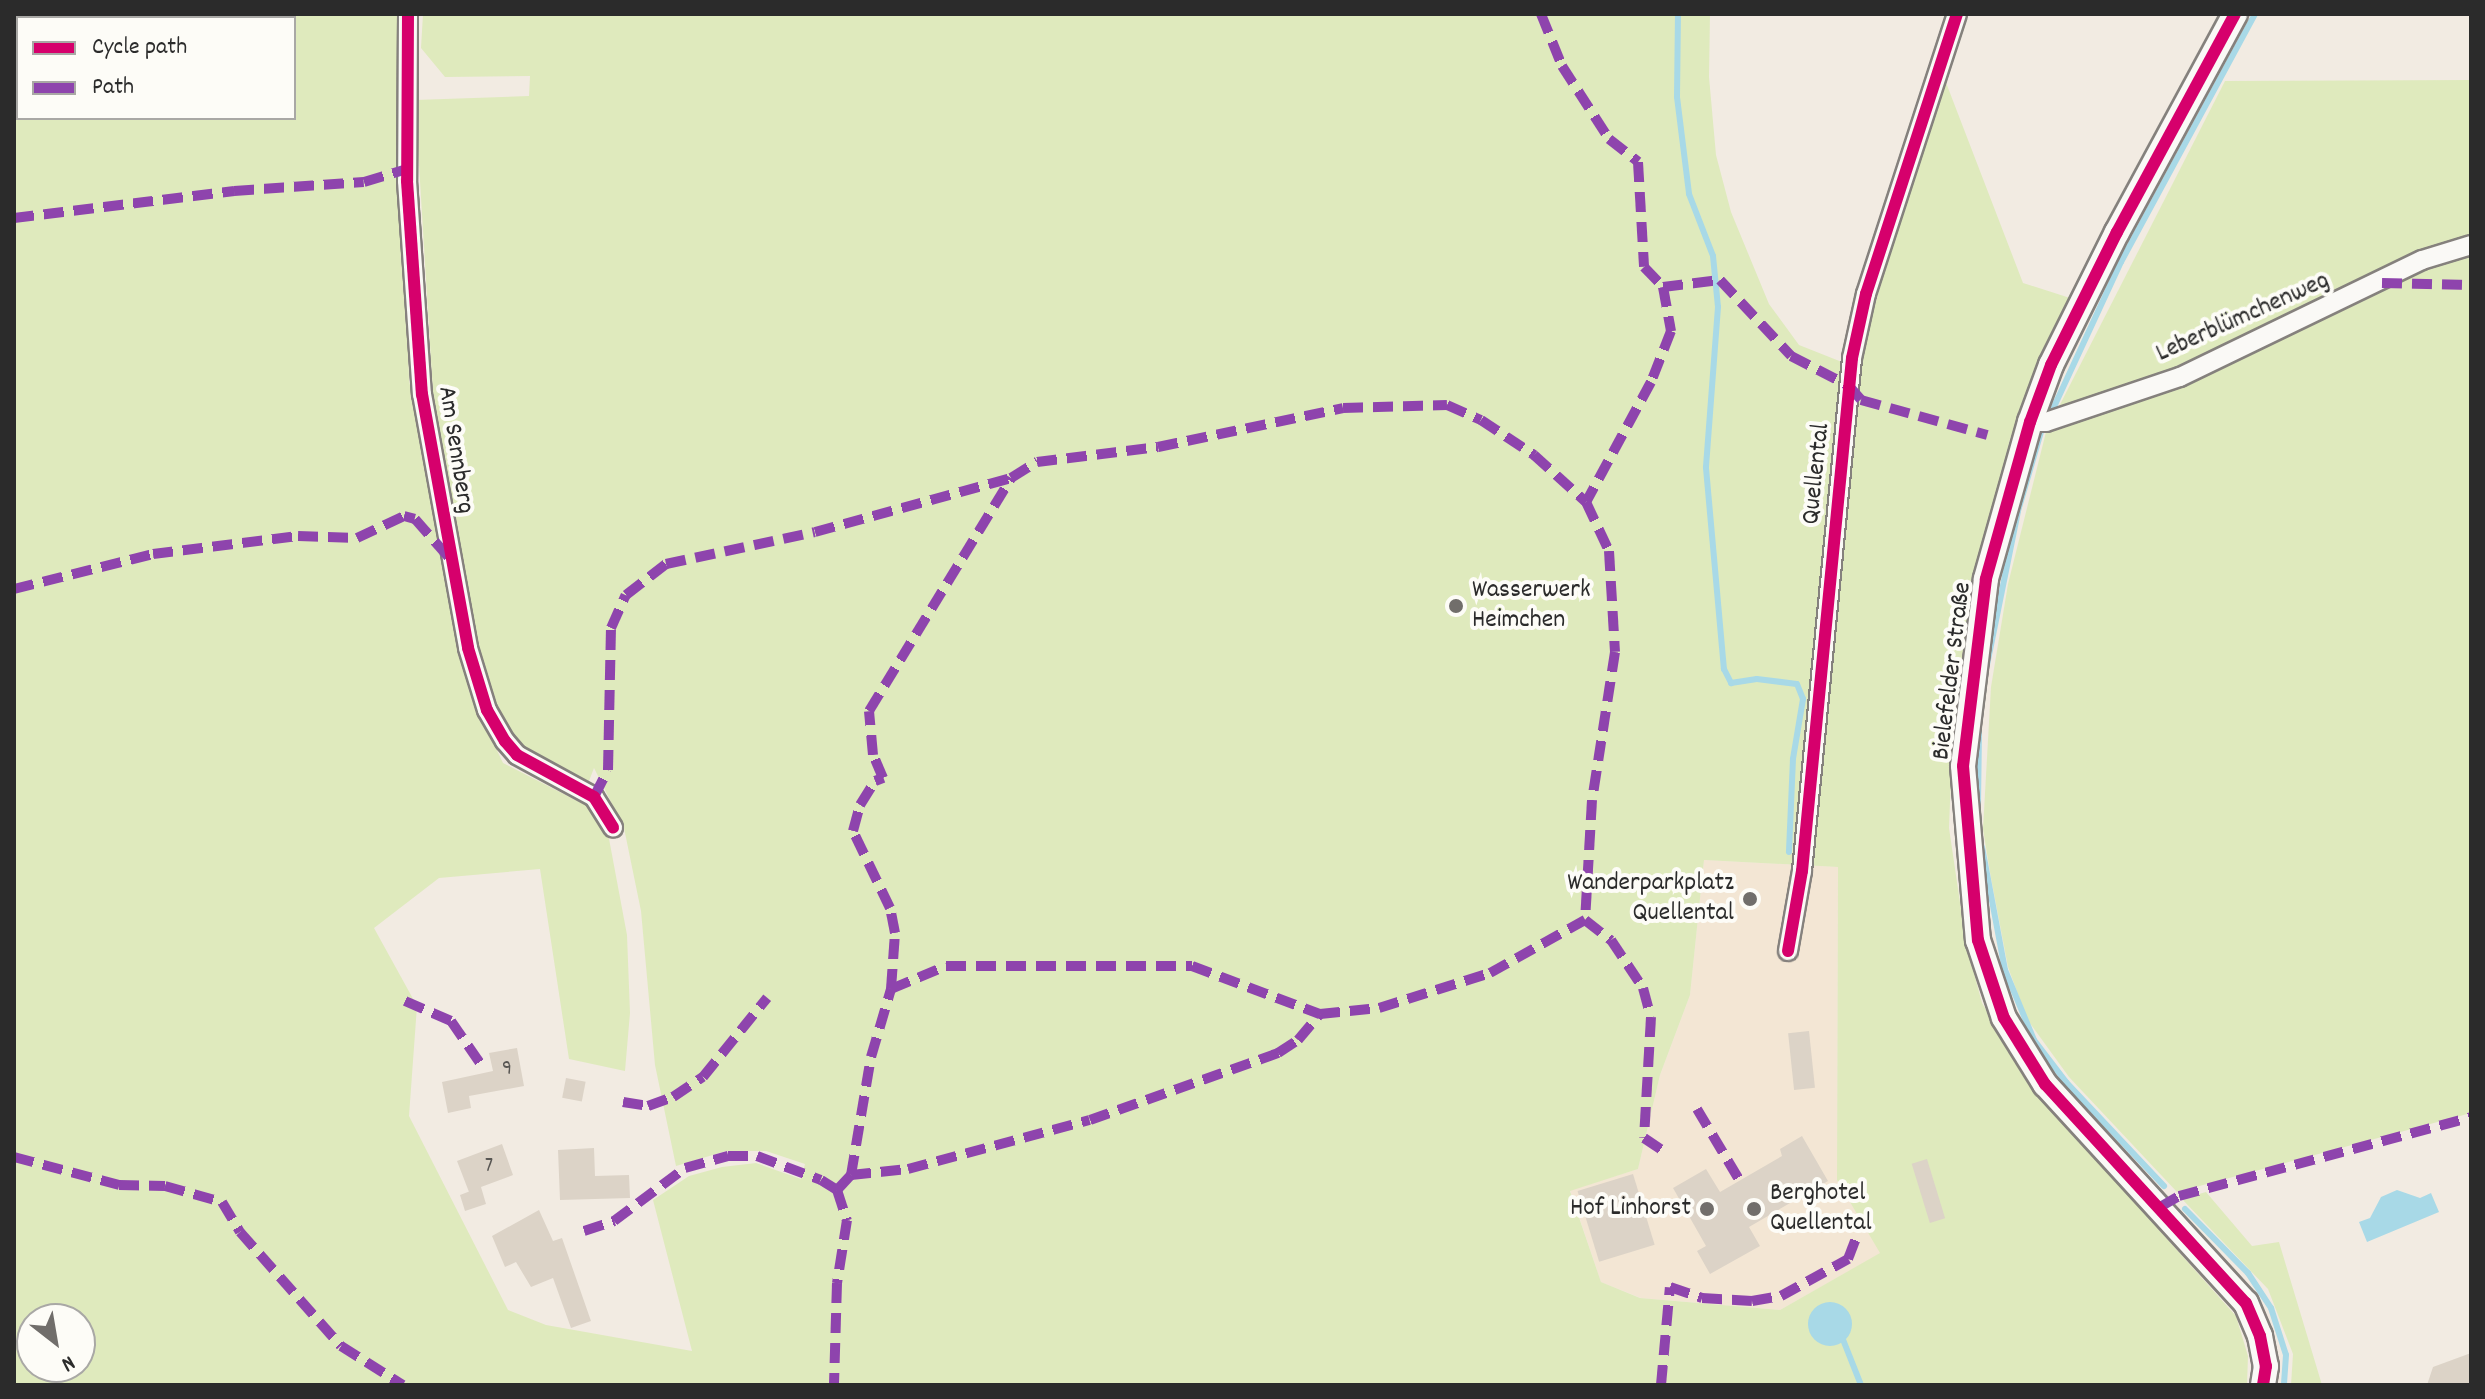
<!DOCTYPE html>
<meta charset="utf-8">
<style>
body{margin:0}
#map{position:relative;width:2485px;height:1399px;overflow:hidden;background:#f2ebe2;font-family:Dekko,sans-serif}
div>[style]{position:absolute}
[style*='--x']{left:calc(var(--x)*1px);top:calc(var(--y)*1px);width:calc(var(--w)*1px);rotate:calc(var(--a)*1deg)}
.built>*{inset:0;background:#f3e6d4}
.green>*{inset:0;background:#dfeabd}
.water>*{inset:0;background:#a8d9e7}
.round{border-radius:50%}
.stream>*{height:6px;margin:-3px;padding:0 3px;transform-origin:3px;border-radius:3px;background:#a8d9e7}
.building>*{inset:0;background:#dcd3c7;transform-origin:0 0}
.roads{filter:drop-shadow(2px 0 #85817d) drop-shadow(-2px 0 #85817d) drop-shadow(0 2px #85817d) drop-shadow(0 -2px #85817d)}
.street>*{height:18px;margin:-9px;padding:0 9px;transform-origin:9px;border-radius:9px;background:#faf9f6}
.secondary>*{height:24px;margin:-12px;padding:0 12px;transform-origin:12px;border-radius:12px;background:#faf9f6}
.quiet>*{height:10px;margin-top:-5px;transform-origin:0;background:repeating-linear-gradient(90deg,#8e44ad 0 20px,transparent 0 30px)}
.cycleway>*{height:12px;margin:-6px;padding:0 6px;transform-origin:6px;border-radius:6px;background:#d6006c}
.dots>*{width:22px;height:22px;translate:-50% -50%;box-sizing:border-box;border:4px solid #fdfcf7;border-radius:50%}
span{translate:-50% -50%;white-space:nowrap;text-align:center;line-height:1.15;-webkit-text-stroke:8px #fdfcf7;paint-order:stroke}
.number-label{font-size:22px;color:#585653}
.number-label span{-webkit-text-stroke-width:0}
.street-label{font-size:26px;color:#2b2b2b}
.poi-label{font-size:26px;color:#2b2b2b}
.left{translate:0 -50%;text-align:left}
.right{translate:-100% -50%;text-align:right}
.frame{position:absolute;inset:0;border:16px solid #2b2b2b;pointer-events:none}
.legend{position:absolute;left:16px;top:16px;width:280px;height:104px;box-sizing:border-box;background:#fdfcf7;border:2px solid #a9a8a5;margin:0;padding:10px 14px;list-style:none;font-size:24px;color:#2b2b2b}
.legend li{display:flex;align-items:center;gap:16px;height:40px}
.legend b{width:40px;border:2px solid #a9a8a5}
.north{position:absolute;left:16px;top:1303px;width:80px;height:80px;box-sizing:border-box;background:#fdfcf7;border:2px solid #a9a8a5;border-radius:50%;rotate:149deg;font-size:22px;font-weight:700;line-height:32px;text-align:center;color:#2b2b2b}
.north::after{content:'';display:block;margin:auto;width:28px;height:36px;background:#716e6b;clip-path:polygon(50% 0,100% 100%,50% 72%,0 100%)}
</style>
<div id="map">
<div class="built">
<i style="clip-path:polygon(1704px 860px,1838px 867px,1837px 1180px,1881px 1253px,1780px 1310px,1641px 1298px,1601px 1282px,1570px 1190px,1638px 1169px,1660px 1075px,1690px 995px)"></i>
</div>
<div class="green">
<i style="clip-path:polygon(evenodd,14px 14px,400px 14px,409px 380px,469px 691px,503px 763px,591px 808px,607px 828px,627px 935px,630px 1013px,625px 1071px,569px 1059px,540px 869px,439px 878px,374px 928px,417px 1006px,409px 1116px,508px 1310px,546px 1325px,692px 1351px,653px 1200px,689px 1176px,722px 1167px,756px 1163px,801px 1179px,805px 1164px,766px 1151px,726px 1151px,676px 1166px,655px 1065px,641px 911px,624px 828px,594px 768px,589px 781px,582px 783px,520px 749px,494px 710px,477px 669px,433px 393px,415px 100px,529px 96px,530px 76px,445px 77px,421px 48px,423px 14px,1710px 14px,1709px 77px,1716px 155px,1731px 212px,1769px 304px,1799px 345px,1857px 368px,1916px 161px,1945px 80px,2023px 283px,2070px 298px,2038px 362px,2010px 439px,1977px 574px,1954px 701px,1949px 828px,1966px 943px,1982px 1003px,2034px 1090px,2236px 1316px,2248px 1356px,2247px 1385px,14px 1385px,14px 14px,18px 18px,294px 18px,294px 118px,18px 118px,18px 18px,14px 14px,1704px 860px,1838px 867px,1837px 1180px,1880px 1253px,1780px 1310px,1640px 1298px,1601px 1282px,1570px 1191px,1638px 1169px,1660px 1075px,1690px 995px,1704px 860px,14px 14px,32px 1319px,80px 1319px,80px 1367px,32px 1367px,32px 1319px)"></i>
<i style="clip-path:polygon(2471px 80px,2471px 1113px,2177px 1192px,2069px 1077px,2027px 1019px,2008px 967px,1991px 878px,1983px 829px,1991px 687px,2008px 584px,2046px 432px,2225px 81px)"></i>
<i style="clip-path:polygon(2206px 1192px,2252px 1246px,2279px 1242px,2322px 1385px,2291px 1385px,2293px 1354px,2268px 1289px,2182px 1199px)"></i>
</div>
<div class="water">
<i style="clip-path:polygon(2397px 1190px,2420px 1198px,2431px 1193px,2439px 1212px,2367px 1242px,2359px 1222px,2370px 1218px,2381px 1197px)"></i>
<i class="round" style="left:1808px;top:1302px;width:44px;height:44px"></i>
</div>
<div class="stream">
<i style="--x:1678;--y:14;--w:83;--a:90.7"></i>
<i style="--x:1677;--y:97;--w:98;--a:82.9"></i>
<i style="--x:1689;--y:194;--w:66;--a:68.8"></i>
<i style="--x:1713;--y:256;--w:51;--a:84.4"></i>
<i style="--x:1718;--y:307;--w:161;--a:94.3"></i>
<i style="--x:1706;--y:468;--w:202;--a:84.9"></i>
<i style="--x:1724;--y:669;--w:16;--a:63"></i>
<i style="--x:1731;--y:683;--w:26;--a:-9"></i>
<i style="--x:1757;--y:679;--w:40;--a:7.1"></i>
<i style="--x:1797;--y:684;--w:16;--a:68"></i>
<i style="--x:1803;--y:699;--w:61;--a:99.5"></i>
<i style="--x:1793;--y:759;--w:93;--a:92.5"></i>
<i style="--x:2053;--y:409;--w:162;--a:-65.2"></i>
<i style="--x:2121;--y:262;--w:282;--a:-61.6"></i>
<i style="--x:1987;--y:665;--w:157;--a:-78.6"></i>
<i style="--x:2018;--y:511;--w:82;--a:-73.8"></i>
<i style="--x:1978;--y:804;--w:72;--a:-89.2"></i>
<i style="--x:1982;--y:847;--w:125;--a:79.4"></i>
<i style="--x:2005;--y:970;--w:76;--a:67.5"></i>
<i style="--x:2034;--y:1040;--w:53;--a:52.7"></i>
<i style="--x:2066;--y:1082;--w:143;--a:46.7"></i>
<i style="--x:2185;--y:1209;--w:90;--a:45.5"></i>
<i style="--x:2248;--y:1273;--w:42;--a:56.7"></i>
<i style="--x:2271;--y:1308;--w:49;--a:72.3"></i>
<i style="--x:2286;--y:1355;--w:30;--a:94"></i>
<i style="--x:1842;--y:1337;--w:52;--a:68.4"></i>
</div>
<div class="building">
<i style="left:1809px;top:1031px;width:57px;height:21px;rotate:84deg"></i>
<i style="clip-path:polygon(517px 1048px,524px 1086px,469px 1096px,471px 1108px,448px 1113px,442px 1082px,493px 1071px,489px 1053px)"></i>
<i style="left:566px;top:1078px;width:20px;height:20px;rotate:11deg"></i>
<i style="clip-path:polygon(1802px 1136px,1828px 1181px,1749px 1227px,1760px 1246px,1710px 1274px,1697px 1251px,1706px 1246px,1673px 1188px,1706px 1169px,1720px 1192px,1782px 1156px,1780px 1149px)"></i>
<i style="clip-path:polygon(502px 1144px,513px 1175px,481px 1187px,486px 1204px,465px 1211px,460px 1195px,473px 1190px,469px 1192px,457px 1161px)"></i>
<i style="clip-path:polygon(594px 1148px,595px 1176px,629px 1175px,630px 1198px,560px 1200px,558px 1150px)"></i>
<i style="left:1927px;top:1159px;width:62px;height:16px;rotate:73deg"></i>
<i style="left:1633px;top:1174px;width:74px;height:58px;rotate:73deg"></i>
<i style="clip-path:polygon(539px 1210px,553px 1241px,562px 1238px,591px 1321px,571px 1328px,553px 1278px,531px 1287px,516px 1262px,505px 1267px,492px 1236px)"></i>
<i style="clip-path:polygon(2471px 1353px,2471px 1385px,2427px 1385px,2433px 1367px)"></i>
</div>
<div class="roads">
<div class="street">
<i style="--x:408;--y:14;--w:167;--a:90.3"></i>
<i style="--x:407;--y:181;--w:214;--a:86"></i>
<i style="--x:422;--y:394;--w:258;--a:79.7"></i>
<i style="--x:468;--y:648;--w:65;--a:73"></i>
<i style="--x:487;--y:710;--w:36;--a:60"></i>
<i style="--x:505;--y:741;--w:18;--a:49"></i>
<i style="--x:517;--y:755;--w:88;--a:28.6"></i>
<i style="--x:594;--y:797;--w:36;--a:58"></i>
<i style="--x:2030;--y:422;--w:16;--a:0"></i>
<i style="--x:2046;--y:422;--w:141;--a:-18.6"></i>
<i style="--x:2180;--y:377;--w:269;--a:-25.8"></i>
<i style="--x:2422;--y:260;--w:51;--a:-17"></i>
<i style="--x:1788;--y:951;--w:81;--a:-80.1"></i>
<i style="--x:1802;--y:871;--w:515;--a:-84.43"></i>
<i style="--x:1852;--y:358;--w:66;--a:-77.7"></i>
<i style="--x:1866;--y:294;--w:294;--a:-72"></i>
</div>
<div class="secondary">
<i style="--x:2235;--y:14;--w:248;--a:118.4"></i>
<i style="--x:2117;--y:232;--w:148;--a:116.4"></i>
<i style="--x:2051;--y:365;--w:61;--a:110.2"></i>
<i style="--x:2030;--y:422;--w:163;--a:105.7"></i>
<i style="--x:1986;--y:579;--w:188;--a:97"></i>
<i style="--x:1963;--y:766;--w:175;--a:85.1"></i>
<i style="--x:1978;--y:940;--w:82;--a:71.6"></i>
<i style="--x:2004;--y:1018;--w:78;--a:58.2"></i>
<i style="--x:2045;--y:1084;--w:297;--a:47.5"></i>
<i style="--x:2246;--y:1303;--w:36;--a:67"></i>
<i style="--x:2260;--y:1336;--w:31;--a:79"></i>
<i style="--x:2266;--y:1366;--w:19;--a:99"></i>
</div>
</div>
<div class="quiet">
<i style="--x:1541;--y:14;--w:56;--a:68"></i>
<i style="--x:1562;--y:66;--w:87;--a:57.2"></i>
<i style="--x:1609;--y:139;--w:37;--a:38"></i>
<i style="--x:1638;--y:162;--w:105;--a:86.7"></i>
<i style="--x:1644;--y:267;--w:28;--a:46"></i>
<i style="--x:1663;--y:287;--w:45;--a:79.7"></i>
<i style="--x:1671;--y:331;--w:55;--a:111.4"></i>
<i style="--x:1651;--y:382;--w:136;--a:118.4"></i>
<i style="--x:14;--y:218;--w:222;--a:-7"></i>
<i style="--x:234;--y:191;--w:130;--a:-4"></i>
<i style="--x:364;--y:182;--w:45;--a:-16.8"></i>
<i style="--x:2382;--y:283;--w:89;--a:1.3"></i>
<i style="--x:1663;--y:287;--w:57;--a:-7"></i>
<i style="--x:1720;--y:280;--w:104;--a:46.9"></i>
<i style="--x:1791;--y:356;--w:65;--a:27.3"></i>
<i style="--x:1849;--y:386;--w:18;--a:49"></i>
<i style="--x:1861;--y:400;--w:131;--a:15.5"></i>
<i style="--x:14;--y:589;--w:143;--a:-14.1"></i>
<i style="--x:153;--y:554;--w:146;--a:-7.1"></i>
<i style="--x:298;--y:536;--w:59;--a:1.9"></i>
<i style="--x:357;--y:538;--w:52;--a:-25.1"></i>
<i style="--x:404;--y:516;--w:11;--a:15"></i>
<i style="--x:415;--y:519;--w:55;--a:48.7"></i>
<i style="--x:594;--y:797;--w:30;--a:-63"></i>
<i style="--x:608;--y:770;--w:142;--a:-88.8"></i>
<i style="--x:611;--y:628;--w:36;--a:-66"></i>
<i style="--x:626;--y:595;--w:51;--a:-37.8"></i>
<i style="--x:666;--y:564;--w:152;--a:-12.1"></i>
<i style="--x:815;--y:532;--w:203;--a:-15.4"></i>
<i style="--x:1011;--y:478;--w:31;--a:-32"></i>
<i style="--x:1037;--y:462;--w:122;--a:-7.1"></i>
<i style="--x:1158;--y:447;--w:189;--a:-11.9"></i>
<i style="--x:1343;--y:408;--w:104;--a:-1.7"></i>
<i style="--x:1447;--y:405;--w:37;--a:24"></i>
<i style="--x:1481;--y:420;--w:64;--a:33.4"></i>
<i style="--x:1534;--y:455;--w:70;--a:42.1"></i>
<i style="--x:1586;--y:502;--w:54;--a:64.9"></i>
<i style="--x:1609;--y:551;--w:101;--a:86.6"></i>
<i style="--x:1615;--y:652;--w:150;--a:98.8"></i>
<i style="--x:1592;--y:800;--w:120;--a:93.3"></i>
<i style="--x:891;--y:989;--w:56;--a:-85.9"></i>
<i style="--x:895;--y:933;--w:25;--a:-101"></i>
<i style="--x:890;--y:908;--w:85;--a:-115.7"></i>
<i style="--x:853;--y:831;--w:27;--a:-75"></i>
<i style="--x:860;--y:805;--w:28;--a:-58"></i>
<i style="--x:875;--y:781;--w:9;--a:-21"></i>
<i style="--x:883;--y:778;--w:25;--a:-113"></i>
<i style="--x:873;--y:755;--w:44;--a:-95.2"></i>
<i style="--x:869;--y:711;--w:273;--a:-58.6"></i>
<i style="--x:405;--y:1001;--w:50;--a:23.5"></i>
<i style="--x:451;--y:1021;--w:55;--a:55.4"></i>
<i style="--x:623;--y:1102;--w:25;--a:9"></i>
<i style="--x:648;--y:1106;--w:27;--a:-20"></i>
<i style="--x:673;--y:1097;--w:36;--a:-34"></i>
<i style="--x:703;--y:1077;--w:102;--a:-51"></i>
<i style="--x:1697;--y:1109;--w:84;--a:59.2"></i>
<i style="--x:14;--y:1157;--w:109;--a:14.9"></i>
<i style="--x:119;--y:1185;--w:46;--a:1.2"></i>
<i style="--x:165;--y:1186;--w:59;--a:15.7"></i>
<i style="--x:222;--y:1202;--w:35;--a:59"></i>
<i style="--x:240;--y:1232;--w:152;--a:48.5"></i>
<i style="--x:341;--y:1346;--w:73;--a:32.2"></i>
<i style="--x:851;--y:1175;--w:57;--a:-6"></i>
<i style="--x:908;--y:1169;--w:188;--a:-15.1"></i>
<i style="--x:1090;--y:1120;--w:200;--a:-19.6"></i>
<i style="--x:1278;--y:1053;--w:24;--a:-33"></i>
<i style="--x:1298;--y:1040;--w:34;--a:-50"></i>
<i style="--x:837;--y:1190;--w:21;--a:-47"></i>
<i style="--x:851;--y:1175;--w:120;--a:-80.4"></i>
<i style="--x:871;--y:1057;--w:71;--a:-73.6"></i>
<i style="--x:891;--y:989;--w:60;--a:-22.7"></i>
<i style="--x:946;--y:966;--w:246;--a:0"></i>
<i style="--x:1192;--y:966;--w:137;--a:20.6"></i>
<i style="--x:1320;--y:1014;--w:59;--a:-5.8"></i>
<i style="--x:1379;--y:1008;--w:116;--a:-17.5"></i>
<i style="--x:1490;--y:973;--w:109;--a:-29.2"></i>
<i style="--x:1585;--y:920;--w:33;--a:38"></i>
<i style="--x:1611;--y:940;--w:58;--a:56.3"></i>
<i style="--x:1643;--y:988;--w:30;--a:75"></i>
<i style="--x:1651;--y:1017;--w:121;--a:93.3"></i>
<i style="--x:1644;--y:1138;--w:29;--a:34"></i>
<i style="--x:2160;--y:1207;--w:22;--a:-30"></i>
<i style="--x:2179;--y:1196;--w:302;--a:-15.1"></i>
<i style="--x:584;--y:1231;--w:32;--a:-18"></i>
<i style="--x:614;--y:1221;--w:89;--a:-36.7"></i>
<i style="--x:685;--y:1168;--w:45;--a:-15.6"></i>
<i style="--x:728;--y:1156;--w:29;--a:0"></i>
<i style="--x:757;--y:1156;--w:68;--a:20.6"></i>
<i style="--x:821;--y:1180;--w:19;--a:32"></i>
<i style="--x:837;--y:1190;--w:32;--a:72"></i>
<i style="--x:847;--y:1220;--w:64;--a:99"></i>
<i style="--x:837;--y:1283;--w:102;--a:91.7"></i>
<i style="--x:1661;--y:1385;--w:98;--a:-84.8"></i>
<i style="--x:1670;--y:1287;--w:34;--a:19"></i>
<i style="--x:1702;--y:1298;--w:50;--a:3.4"></i>
<i style="--x:1752;--y:1301;--w:29;--a:-10"></i>
<i style="--x:1781;--y:1296;--w:77;--a:-28.9"></i>
<i style="--x:1848;--y:1259;--w:30;--a:-69"></i>
</div>
<div class="cycleway">
<i style="--x:408;--y:14;--w:167;--a:90.3"></i>
<i style="--x:407;--y:181;--w:214;--a:86"></i>
<i style="--x:422;--y:394;--w:258;--a:79.7"></i>
<i style="--x:468;--y:648;--w:65;--a:73"></i>
<i style="--x:487;--y:710;--w:36;--a:60"></i>
<i style="--x:505;--y:741;--w:18;--a:49"></i>
<i style="--x:517;--y:755;--w:88;--a:28.6"></i>
<i style="--x:594;--y:797;--w:36;--a:58"></i>
<i style="--x:2235;--y:14;--w:248;--a:118.4"></i>
<i style="--x:2117;--y:232;--w:148;--a:116.4"></i>
<i style="--x:2051;--y:365;--w:61;--a:110.2"></i>
<i style="--x:2030;--y:422;--w:163;--a:105.7"></i>
<i style="--x:1986;--y:579;--w:188;--a:97"></i>
<i style="--x:1963;--y:766;--w:175;--a:85.1"></i>
<i style="--x:1978;--y:940;--w:82;--a:71.6"></i>
<i style="--x:2004;--y:1018;--w:78;--a:58.2"></i>
<i style="--x:2045;--y:1084;--w:297;--a:47.5"></i>
<i style="--x:2246;--y:1303;--w:36;--a:67"></i>
<i style="--x:2260;--y:1336;--w:31;--a:79"></i>
<i style="--x:2266;--y:1366;--w:19;--a:99"></i>
<i style="--x:1788;--y:951;--w:81;--a:-80.1"></i>
<i style="--x:1802;--y:871;--w:515;--a:-84.43"></i>
<i style="--x:1852;--y:358;--w:66;--a:-77.7"></i>
<i style="--x:1866;--y:294;--w:294;--a:-72"></i>
</div>
<div class="dots">
<i style="left:1456px;top:606px;background:#716e6b"></i>
<i style="left:1750px;top:899px;background:#716e6b"></i>
<i style="left:1707px;top:1209px;background:#716e6b"></i>
<i style="left:1754px;top:1209px;background:#716e6b"></i>
</div>
<div class="number-label">
<span style="left:507px;top:1070px">9</span>
<span style="left:489px;top:1167px">7</span>
</div>
<div class="street-label">
<span style="left:2243px;top:318px;rotate:-24deg">Leberblümchenweg</span>
<span style="left:455px;top:450px;rotate:81deg">Am Sennberg</span>
<span style="left:1817px;top:474px;rotate:-84deg">Quellental</span>
<span style="left:1953px;top:671px;rotate:-83deg">Bielefelder Straße</span>
</div>
<div class="poi-label">
<span class="left" style="left:1472px;top:606px">Wasserwerk<br>Heimchen</span>
<span class="right" style="left:1734px;top:899px">Wanderparkplatz<br>Quellental</span>
<span class="left" style="left:1770px;top:1209px">Berghotel<br>Quellental</span>
<span class="right" style="left:1691px;top:1209px">Hof Linhorst</span>
</div>
<div class="frame"></div>
<ul class="legend">
<li><b style="height:10px;background:#d6006c"></b>Cycle path</li>
<li><b style="height:10px;background:#8e44ad"></b>Path</li>
</ul>
<div class="north">N</div>
</div>
